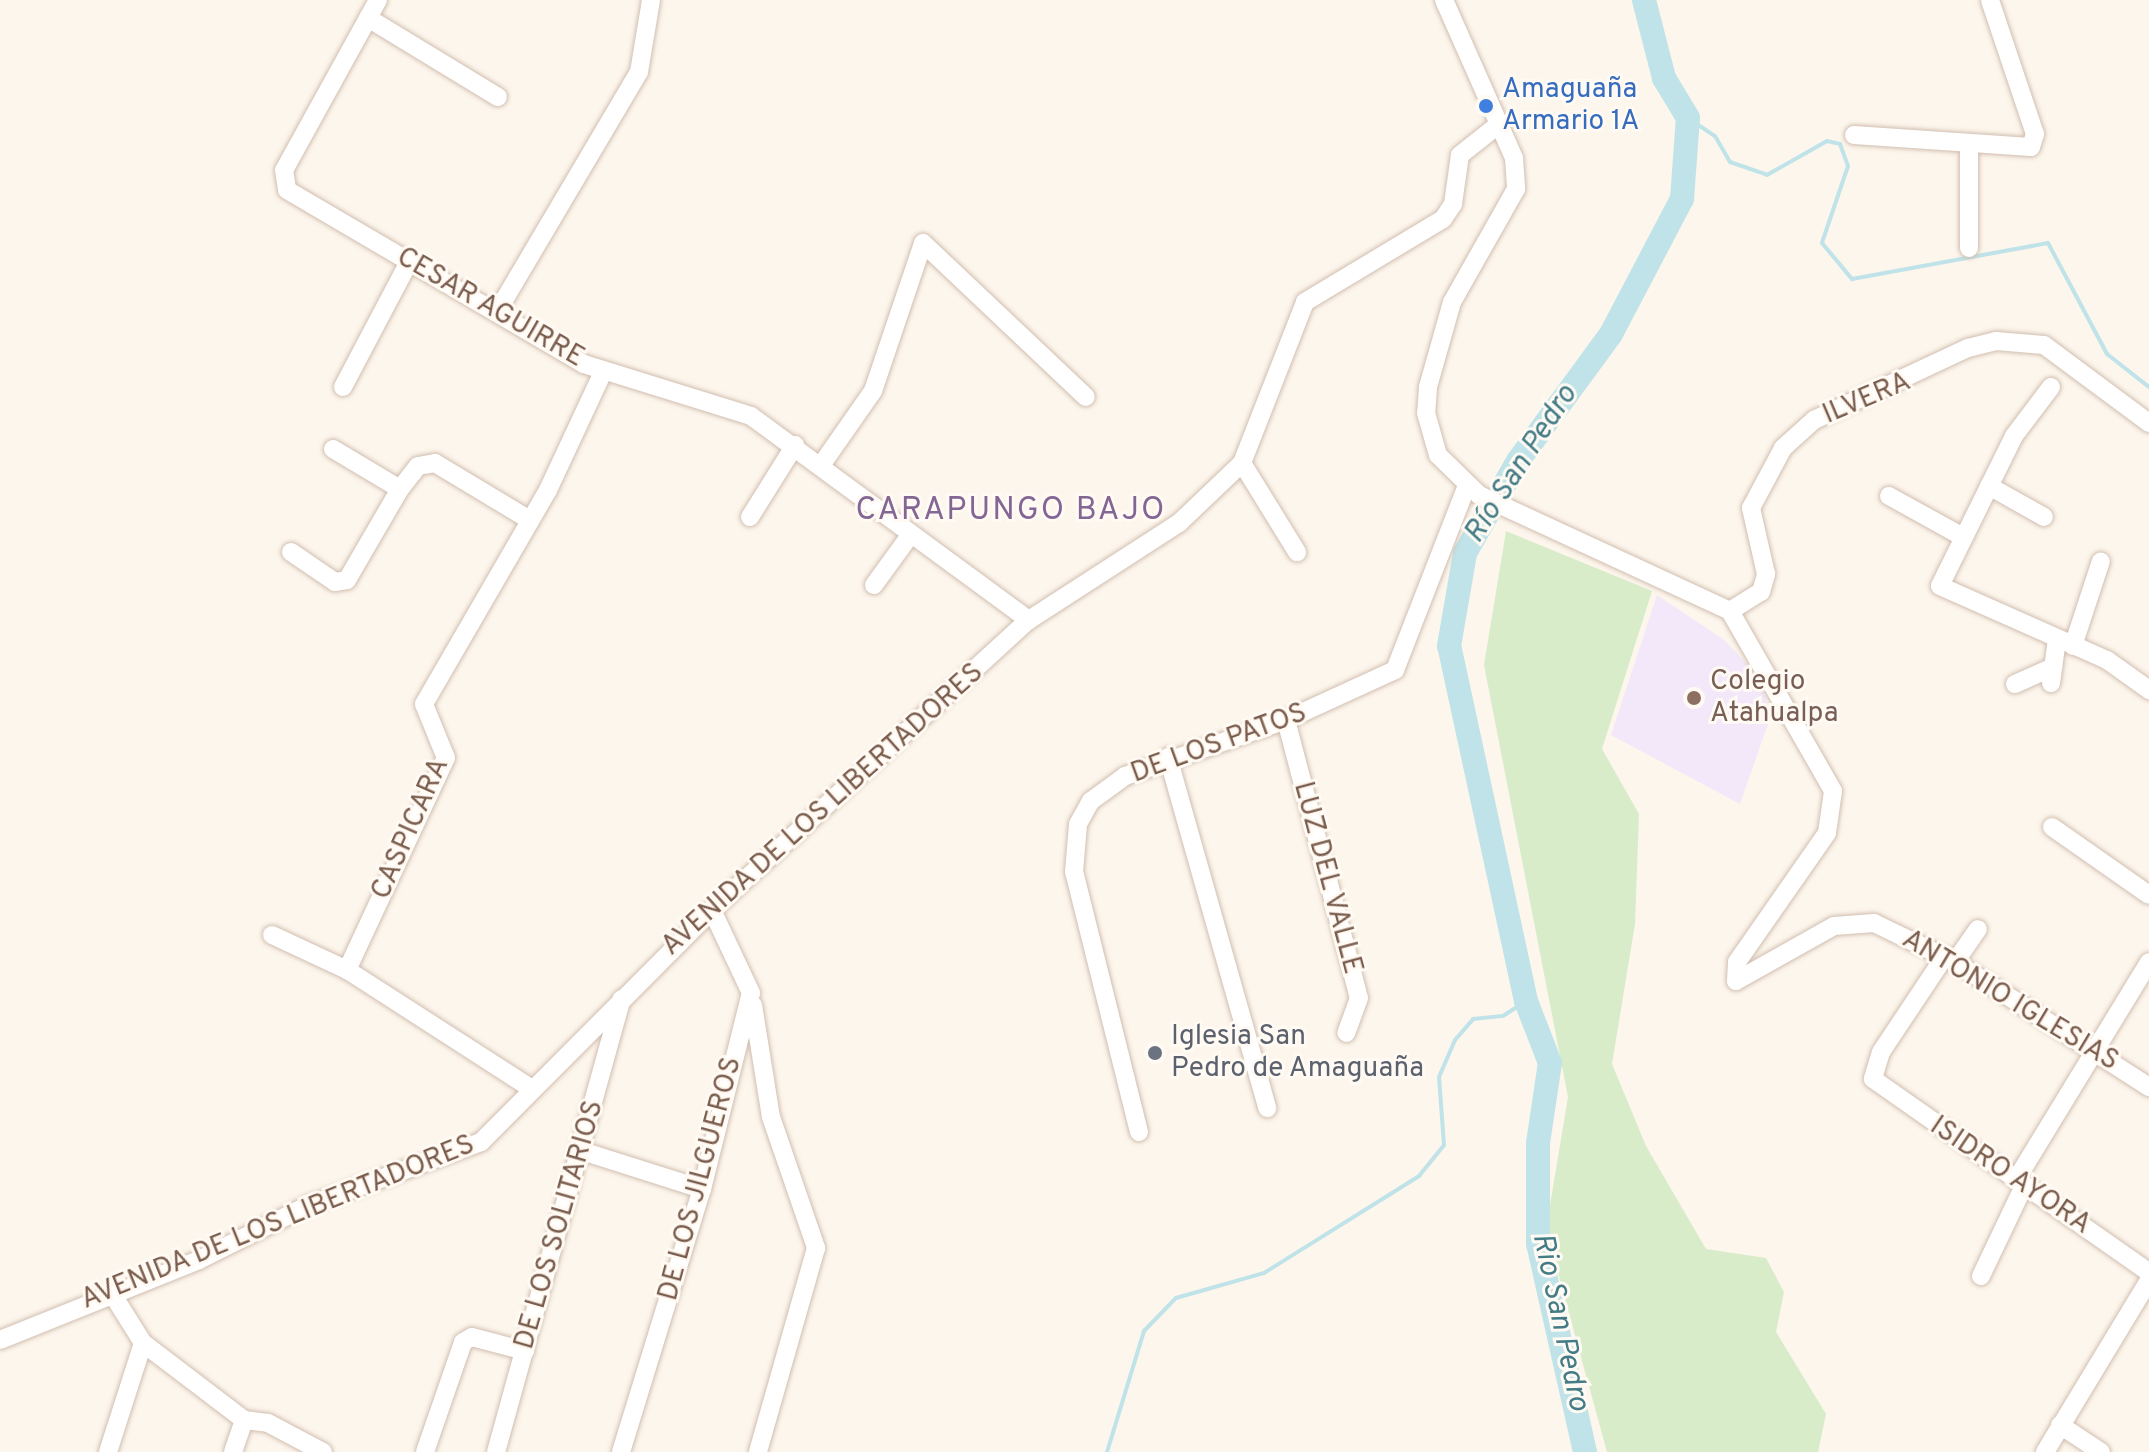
<!DOCTYPE html>
<meta charset="utf-8">
<style>
body{margin:0}
#map{position:relative;width:2149px;height:1452px;overflow:hidden;background:#fdf6ec;font-family:Overpass,sans-serif}
div>[style]{position:absolute}
.education>*{inset:0;background:#f3e8fa}
.green>*{inset:0;background:#d8ecc9}
.stream>*{height:4px;margin:-2px;padding:0 2px;transform-origin:2px;border-radius:2px;background:#bfe3e8}
.river>*{height:24px;margin:-12px;padding:0 12px;transform-origin:12px;border-radius:12px;background:#bfe3e8}
.roads{filter:drop-shadow(0 0 2px #d1beb0) drop-shadow(0 0 2px #d1beb0)}
.minor>*{height:18px;margin:-9px;padding:0 9px;transform-origin:9px;border-radius:9px;background:#fff}
.dots>*{width:22px;height:22px;translate:-50% -50%;box-sizing:border-box;border:4px solid #fffaf3;border-radius:50%}
span{translate:-50% -50%;white-space:nowrap;text-align:center;line-height:1.15;-webkit-text-stroke:6px #fffaf3;paint-order:stroke}
.shop-label{font-size:28px;color:#366cbe}
.left{translate:0 -50%;text-align:left}
.street-label{font-size:28px;color:#7a5c4d}
.education-label{font-size:28px;color:#785e54}
.worship-label{font-size:28px;color:#5b616d}
.water-label{font-size:30px;color:#437c86;font-style:italic}
.quarter-label{font-size:32px;color:#846695;letter-spacing:2px}
</style>
<div id="map">
<div class="education">
<i style="clip-path:polygon(1657px 595px,1723px 639px,1761px 678px,1770px 718px,1740px 804px,1611px 735px)"></i>
</div>
<div class="green">
<i style="clip-path:polygon(1506px 531px,1652px 591px,1602px 749px,1639px 814px,1635px 924px,1612px 1064px,1646px 1146px,1706px 1249px,1766px 1258px,1784px 1292px,1776px 1332px,1826px 1414px,1818px 1452px,1607px 1452px,1546px 1229px,1568px 1097px,1484px 665px)"></i>
</div>
<div class="stream">
<i style="left:1688px;top:118px;width:32px;rotate:34deg"></i>
<i style="left:1715px;top:136px;width:30px;rotate:60deg"></i>
<i style="left:1730px;top:162px;width:39px;rotate:19deg"></i>
<i style="left:1767px;top:175px;width:69px;rotate:-29.5deg"></i>
<i style="left:1827px;top:141px;width:13px;rotate:13deg"></i>
<i style="left:1840px;top:144px;width:23px;rotate:70deg"></i>
<i style="left:1848px;top:166px;width:81px;rotate:108.7deg"></i>
<i style="left:1822px;top:243px;width:47px;rotate:50.2deg"></i>
<i style="left:1852px;top:279px;width:199px;rotate:-10.4deg"></i>
<i style="left:2048px;top:243px;width:126px;rotate:62deg"></i>
<i style="left:2107px;top:354px;width:53px;rotate:38.2deg"></i>
<i style="left:1107px;top:1452px;width:127px;rotate:-73deg"></i>
<i style="left:1144px;top:1331px;width:46px;rotate:-45.9deg"></i>
<i style="left:1176px;top:1298px;width:91px;rotate:-15.9deg"></i>
<i style="left:1264px;top:1273px;width:183px;rotate:-32deg"></i>
<i style="left:1419px;top:1176px;width:40px;rotate:-51deg"></i>
<i style="left:1444px;top:1145px;width:68px;rotate:-94.2deg"></i>
<i style="left:1439px;top:1077px;width:40px;rotate:-66.6deg"></i>
<i style="left:1455px;top:1040px;width:28px;rotate:-49deg"></i>
<i style="left:1473px;top:1019px;width:30px;rotate:-6deg"></i>
<i style="left:1503px;top:1016px;width:27px;rotate:-33deg"></i>
</div>
<div class="river">
<i style="left:1585px;top:1452px;width:213px;rotate:-102.7deg"></i>
<i style="left:1538px;top:1244px;width:101px;rotate:-90deg"></i>
<i style="left:1538px;top:1143px;width:81px;rotate:-81.5deg"></i>
<i style="left:1550px;top:1063px;width:66px;rotate:-111.2deg"></i>
<i style="left:1526px;top:1001px;width:363px;rotate:-102.2deg"></i>
<i style="left:1449px;top:646px;width:94px;rotate:-80.2deg"></i>
<i style="left:1465px;top:553px;width:106px;rotate:-60.1deg"></i>
<i style="left:1518px;top:461px;width:157px;rotate:-53.8deg"></i>
<i style="left:1611px;top:334px;width:153px;rotate:-62.3deg"></i>
<i style="left:1682px;top:199px;width:81px;rotate:-85.8deg"></i>
<i style="left:1688px;top:118px;width:47px;rotate:-121deg"></i>
<i style="left:1664px;top:78px;width:81px;rotate:-104.4deg"></i>
</div>
<div class="roads">
<div class="minor">
<i style="left:378px;top:0;width:194px;rotate:118.9deg"></i>
<i style="left:284px;top:170px;width:20px;rotate:81deg"></i>
<i style="left:287px;top:190px;width:344px;rotate:30.4deg"></i>
<i style="left:584px;top:364px;width:175px;rotate:17.3deg"></i>
<i style="left:751px;top:416px;width:345px;rotate:36.3deg"></i>
<i style="left:1444px;top:0;width:173px;rotate:66.1deg"></i>
<i style="left:1514px;top:158px;width:31px;rotate:86deg"></i>
<i style="left:1516px;top:189px;width:130px;rotate:119.5deg"></i>
<i style="left:1452px;top:302px;width:88px;rotate:105.8deg"></i>
<i style="left:1428px;top:387px;width:26px;rotate:94deg"></i>
<i style="left:1426px;top:413px;width:44px;rotate:74.1deg"></i>
<i style="left:1438px;top:455px;width:57px;rotate:44.3deg"></i>
<i style="left:1479px;top:495px;width:277px;rotate:24.8deg"></i>
<i style="left:1730px;top:611px;width:36px;rotate:-32deg"></i>
<i style="left:1761px;top:592px;width:19px;rotate:-74deg"></i>
<i style="left:1766px;top:574px;width:68px;rotate:-102.8deg"></i>
<i style="left:1751px;top:508px;width:68px;rotate:-61.9deg"></i>
<i style="left:1783px;top:448px;width:42px;rotate:-42.1deg"></i>
<i style="left:1814px;top:420px;width:170px;rotate:-25.1deg"></i>
<i style="left:1968px;top:348px;width:29px;rotate:-14deg"></i>
<i style="left:1996px;top:341px;width:48px;rotate:4.8deg"></i>
<i style="left:2044px;top:345px;width:131px;rotate:36.6deg"></i>
<i style="left:368px;top:18px;width:152px;rotate:31.3deg"></i>
<i style="left:1854px;top:135px;width:177px;rotate:3.9deg"></i>
<i style="left:2031px;top:147px;width:14px;rotate:-73deg"></i>
<i style="left:2035px;top:134px;width:141px;rotate:-108.6deg"></i>
<i style="left:1969px;top:147px;width:101px;rotate:90deg"></i>
<i style="left:497px;top:312px;width:279px;rotate:-59.4deg"></i>
<i style="left:639px;top:72px;width:73px;rotate:-80.5deg"></i>
<i style="left:343px;top:387px;width:141px;rotate:-62.2deg"></i>
<i style="left:2051px;top:387px;width:61px;rotate:127.1deg"></i>
<i style="left:2014px;top:436px;width:167px;rotate:116.3deg"></i>
<i style="left:1940px;top:586px;width:183px;rotate:23.9deg"></i>
<i style="left:2107px;top:660px;width:52px;rotate:35.5deg"></i>
<i style="left:333px;top:449px;width:78px;rotate:30.8deg"></i>
<i style="left:400px;top:489px;width:29px;rotate:-52deg"></i>
<i style="left:418px;top:466px;width:17px;rotate:-10deg"></i>
<i style="left:435px;top:463px;width:111px;rotate:31deg"></i>
<i style="left:1242px;top:463px;width:105px;rotate:58.3deg"></i>
<i style="left:822px;top:464px;width:89px;rotate:-55.1deg"></i>
<i style="left:873px;top:391px;width:156px;rotate:-71.3deg"></i>
<i style="left:923px;top:243px;width:224px;rotate:43.4deg"></i>
<i style="left:1989px;top:486px;width:63px;rotate:29.4deg"></i>
<i style="left:1889px;top:496px;width:85px;rotate:29deg"></i>
<i style="left:750px;top:517px;width:85px;rotate:-58deg"></i>
<i style="left:291px;top:552px;width:53px;rotate:34.3deg"></i>
<i style="left:335px;top:582px;width:12px;rotate:-9deg"></i>
<i style="left:347px;top:580px;width:105px;rotate:-59.8deg"></i>
<i style="left:874px;top:585px;width:63px;rotate:-54deg"></i>
<i style="left:1730px;top:611px;width:207px;rotate:60.2deg"></i>
<i style="left:1833px;top:791px;width:42px;rotate:98.1deg"></i>
<i style="left:1827px;top:833px;width:157px;rotate:124.9deg"></i>
<i style="left:1737px;top:962px;width:19px;rotate:93deg"></i>
<i style="left:1736px;top:981px;width:112px;rotate:-29.3deg"></i>
<i style="left:1834px;top:926px;width:40px;rotate:-4.3deg"></i>
<i style="left:1874px;top:923px;width:90px;rotate:25.7deg"></i>
<i style="left:1955px;top:962px;width:231px;rotate:32.8deg"></i>
<i style="left:2073px;top:646px;width:89px;rotate:-71.8deg"></i>
<i style="left:2051px;top:683px;width:44px;rotate:-82.2deg"></i>
<i style="left:2015px;top:684px;width:42px;rotate:-24.1deg"></i>
<i style="left:1286px;top:720px;width:287px;rotate:75.3deg"></i>
<i style="left:1359px;top:998px;width:37px;rotate:110deg"></i>
<i style="left:1168px;top:757px;width:365px;rotate:74.2deg"></i>
<i style="left:2052px;top:827px;width:118px;rotate:35deg"></i>
<i style="left:272px;top:935px;width:83px;rotate:25deg"></i>
<i style="left:1945px;top:956px;width:115px;rotate:123.7deg"></i>
<i style="left:1881px;top:1052px;width:28px;rotate:107deg"></i>
<i style="left:1873px;top:1079px;width:337px;rotate:35deg"></i>
<i style="left:1955px;top:962px;width:40px;rotate:-55.1deg"></i>
<i style="left:753px;top:1005px;width:113px;rotate:80.9deg"></i>
<i style="left:771px;top:1117px;width:139px;rotate:71deg"></i>
<i style="left:816px;top:1248px;width:212px;rotate:105.9deg"></i>
<i style="left:532px;top:1089px;width:220px;rotate:-147.2deg"></i>
<i style="left:347px;top:970px;width:234px;rotate:-65deg"></i>
<i style="left:446px;top:758px;width:58px;rotate:-112.2deg"></i>
<i style="left:424px;top:704px;width:247px;rotate:-59.9deg"></i>
<i style="left:548px;top:490px;width:132px;rotate:-65deg"></i>
<i style="left:1139px;top:1132px;width:268px;rotate:-104deg"></i>
<i style="left:1074px;top:872px;width:48px;rotate:-85.2deg"></i>
<i style="left:1078px;top:824px;width:26px;rotate:-61deg"></i>
<i style="left:1091px;top:801px;width:42px;rotate:-36.3deg"></i>
<i style="left:1125px;top:776px;width:170px;rotate:-19.2deg"></i>
<i style="left:1286px;top:720px;width:120px;rotate:-24.6deg"></i>
<i style="left:1395px;top:670px;width:199px;rotate:-68.7deg"></i>
<i style="left:582px;top:1151px;width:126px;rotate:17.6deg"></i>
<i style="left:2016px;top:1180px;width:255px;rotate:-58.6deg"></i>
<i style="left:1981px;top:1276px;width:100px;rotate:-64.5deg"></i>
<i style="left:0;top:1340px;width:214px;rotate:-21.9deg"></i>
<i style="left:199px;top:1260px;width:123px;rotate:-26.6deg"></i>
<i style="left:309px;top:1205px;width:183px;rotate:-20.1deg"></i>
<i style="left:481px;top:1142px;width:327px;rotate:-45.1deg"></i>
<i style="left:712px;top:910px;width:430px;rotate:-42.5deg"></i>
<i style="left:1029px;top:620px;width:179px;rotate:-32.9deg"></i>
<i style="left:1179px;top:523px;width:87px;rotate:-43.6deg"></i>
<i style="left:1242px;top:463px;width:173px;rotate:-68.6deg"></i>
<i style="left:1305px;top:302px;width:161px;rotate:-31deg"></i>
<i style="left:1443px;top:219px;width:18px;rotate:-56deg"></i>
<i style="left:1453px;top:204px;width:49px;rotate:-81.9deg"></i>
<i style="left:1460px;top:155px;width:48px;rotate:-38.3deg"></i>
<i style="left:143px;top:1343px;width:127px;rotate:37.3deg"></i>
<i style="left:244px;top:1420px;width:24px;rotate:7deg"></i>
<i style="left:268px;top:1423px;width:62px;rotate:27.8deg"></i>
<i style="left:2060px;top:1425px;width:49px;rotate:33.4deg"></i>
<i style="left:108px;top:1452px;width:114px;rotate:-72.2deg"></i>
<i style="left:143px;top:1343px;width:57px;rotate:-122deg"></i>
<i style="left:233px;top:1452px;width:34px;rotate:-71deg"></i>
<i style="left:425px;top:1452px;width:116px;rotate:-70.9deg"></i>
<i style="left:463px;top:1342px;width:10px;rotate:-29deg"></i>
<i style="left:472px;top:1337px;width:55px;rotate:14.8deg"></i>
<i style="left:496px;top:1452px;width:470px;rotate:-74.5deg"></i>
<i style="left:621px;top:1452px;width:275px;rotate:-72.9deg"></i>
<i style="left:702px;top:1189px;width:202px;rotate:-76deg"></i>
<i style="left:751px;top:993px;width:92px;rotate:-115.2deg"></i>
<i style="left:2045px;top:1452px;width:201px;rotate:-58.8deg"></i>
</div>
</div>
<div class="dots">
<i style="left:1486px;top:106px;background:#3f7fe0"></i>
<i style="left:1694px;top:698px;background:#8d6e63"></i>
<i style="left:1155px;top:1053px;background:#6b7280"></i>
</div>
<div class="shop-label">
<span class="left" style="left:1502px;top:106px">Amaguaña<br>Armario 1A</span>
</div>
<div class="street-label">
<span style="left:490px;top:308px;rotate:30deg">CESAR AGUIRRE</span>
<span style="left:1867px;top:399px;rotate:-23deg">ILVERA</span>
<span style="left:1219px;top:744px;rotate:-20deg">DE LOS PATOS</span>
<span style="left:823px;top:810px;rotate:-42deg">AVENIDA DE LOS LIBERTADORES</span>
<span style="left:411px;top:829px;rotate:-66deg">CASPICARA</span>
<span style="left:1327px;top:878px;rotate:75deg">LUZ DEL VALLE</span>
<span style="left:2010px;top:1001px;rotate:31deg">ANTONIO IGLESIAS</span>
<span style="left:2010px;top:1176px;rotate:34deg">ISIDRO AYORA</span>
<span style="left:701px;top:1179px;rotate:-75deg">DE LOS JILGUEROS</span>
<span style="left:278px;top:1223px;rotate:-22deg">AVENIDA DE LOS LIBERTADORES</span>
<span style="left:560px;top:1225px;rotate:-74deg">DE LOS SOLITARIOS</span>
</div>
<div class="education-label">
<span class="left" style="left:1710px;top:698px">Colegio<br>Atahualpa</span>
</div>
<div class="worship-label">
<span class="left" style="left:1171px;top:1053px">Iglesia San<br>Pedro de Amaguaña</span>
</div>
<div class="water-label">
<span style="left:1522px;top:465px;rotate:-57deg">Río San Pedro</span>
<span style="left:1559px;top:1322px;rotate:78deg">Rio San Pedro</span>
</div>
<div class="quarter-label">
<span style="left:1011px;top:511px">CARAPUNGO BAJO</span>
</div>
</div>
